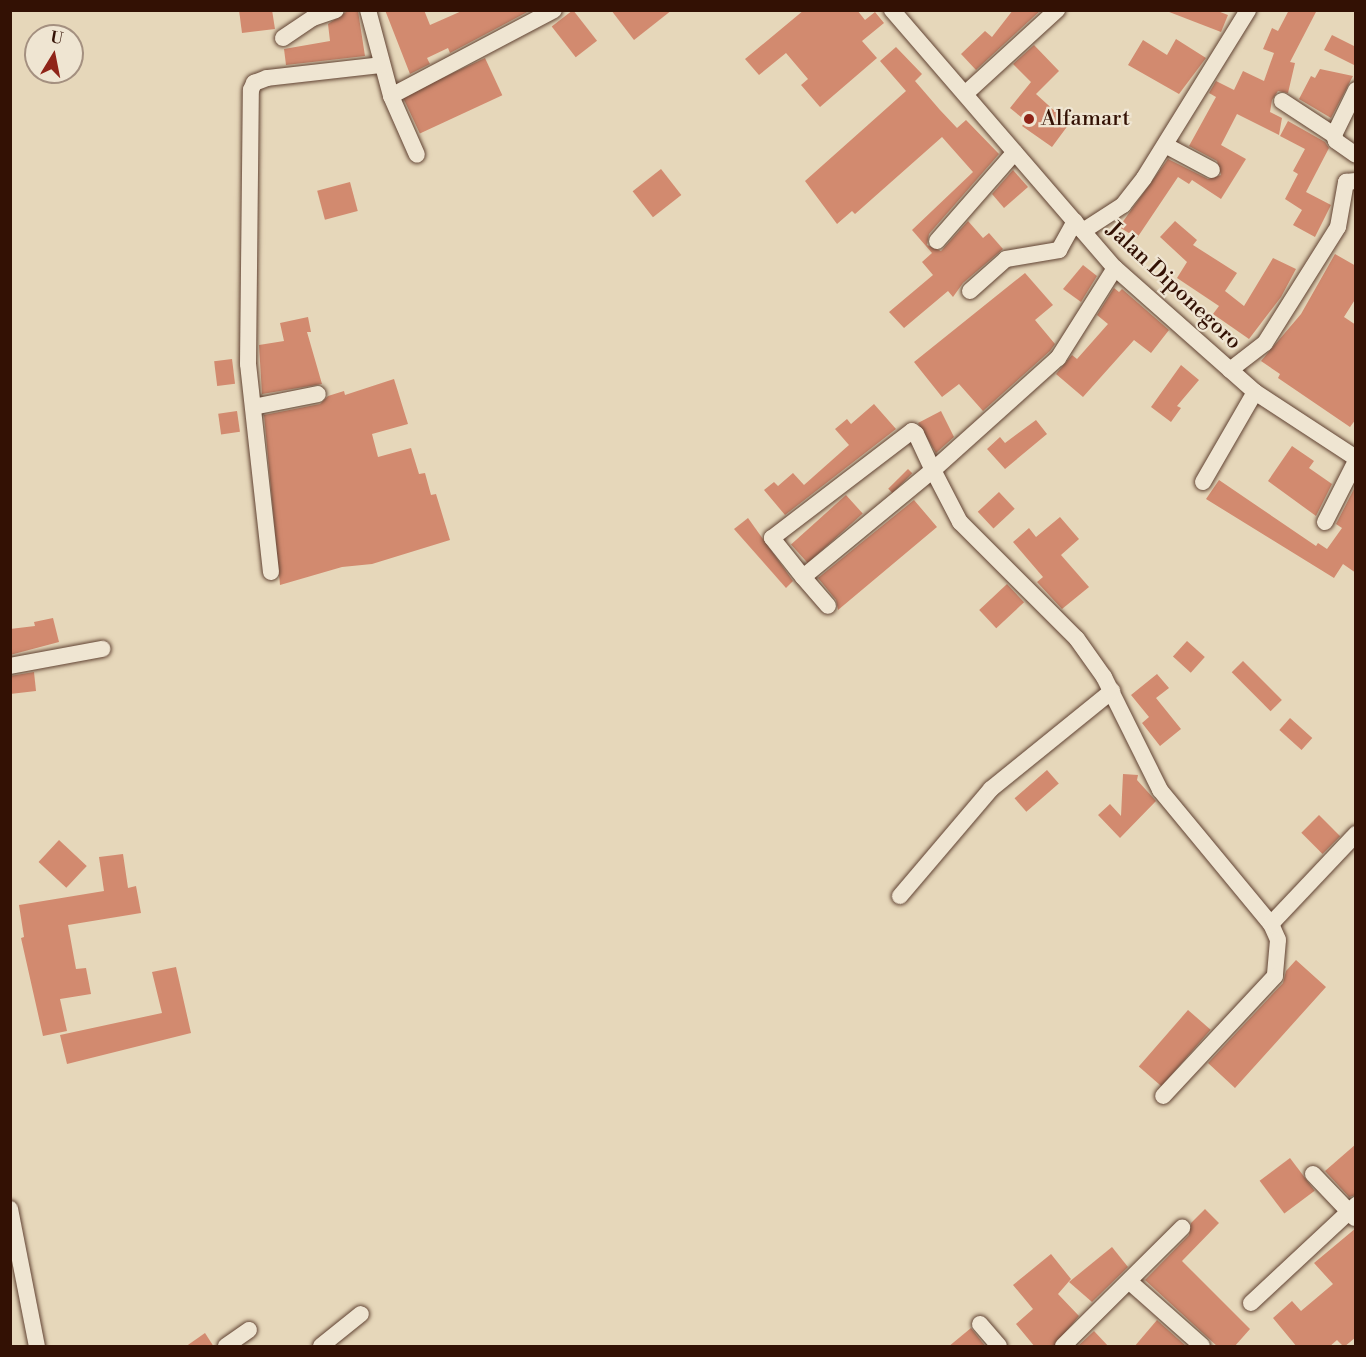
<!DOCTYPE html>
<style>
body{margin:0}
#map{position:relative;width:1366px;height:1357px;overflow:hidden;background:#e6d7ba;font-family:"Libre Bodoni",serif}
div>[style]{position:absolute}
.building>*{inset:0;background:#d28a6f;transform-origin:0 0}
.roads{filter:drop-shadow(0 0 2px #604232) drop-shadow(0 0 2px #604232)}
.minor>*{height:16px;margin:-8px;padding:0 8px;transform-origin:8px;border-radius:8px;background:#efe5d2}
.dots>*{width:16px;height:16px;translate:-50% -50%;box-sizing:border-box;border:3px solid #efe5d2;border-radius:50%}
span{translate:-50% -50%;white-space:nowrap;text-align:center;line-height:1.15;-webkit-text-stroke:4.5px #efe5d2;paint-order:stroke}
.poi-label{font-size:22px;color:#331104}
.left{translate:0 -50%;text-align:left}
.street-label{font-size:22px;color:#331104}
.frame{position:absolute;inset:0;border:12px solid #331104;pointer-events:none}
.north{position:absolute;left:24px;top:24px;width:60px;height:60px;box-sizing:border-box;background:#efe5d2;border:2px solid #a49080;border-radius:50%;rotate:10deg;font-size:16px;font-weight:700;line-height:24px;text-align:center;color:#331104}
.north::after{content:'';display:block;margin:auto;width:21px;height:27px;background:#8f2418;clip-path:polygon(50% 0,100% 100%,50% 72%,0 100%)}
</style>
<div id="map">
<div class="building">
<i style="clip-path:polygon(239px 10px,272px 10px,275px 29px,242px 33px)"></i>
<i style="clip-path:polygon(385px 10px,424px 10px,430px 25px,464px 10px,531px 10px,450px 53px,448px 48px,427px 58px,430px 64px,410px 74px)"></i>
<i style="left:573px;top:10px;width:39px;height:27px;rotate:52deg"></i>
<i style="clip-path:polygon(611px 10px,672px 10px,634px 40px)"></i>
<i style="clip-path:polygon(804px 10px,857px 10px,865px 20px,875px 12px,884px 23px,862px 41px,877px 58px,820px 107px,801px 85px,808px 79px,786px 53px,759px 75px,745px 59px)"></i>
<i style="clip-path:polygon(1013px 10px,1041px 10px,976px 70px,961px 54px,985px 31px,992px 37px)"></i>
<i style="clip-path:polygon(1164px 10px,1215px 10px,1228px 15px,1221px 32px)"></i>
<i style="clip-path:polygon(1289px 10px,1317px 10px,1290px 62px,1295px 63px,1288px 93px,1278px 91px,1272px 100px,1270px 112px,1282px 118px,1279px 135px,1237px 114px,1221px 145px,1246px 159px,1221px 199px,1192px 180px,1189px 184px,1178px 177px,1137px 238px,1119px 227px,1168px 159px,1208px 179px,1221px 175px,1217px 161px,1189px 146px,1216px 97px,1209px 93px,1216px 81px,1234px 90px,1243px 71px,1264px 81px,1274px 53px,1263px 49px,1272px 28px,1278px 31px)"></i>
<i style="clip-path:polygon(358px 11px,365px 56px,286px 65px,284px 49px,330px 41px,328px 24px,346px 12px)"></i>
<i style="clip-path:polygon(1332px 35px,1356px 47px,1356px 66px,1324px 50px)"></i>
<i style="clip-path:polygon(1176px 39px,1206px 58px,1179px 94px,1128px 65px,1143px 40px,1167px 55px)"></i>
<i style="clip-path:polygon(1034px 45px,1059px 71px,1036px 94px,1069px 124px,1052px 147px,1022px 126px,1026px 121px,1010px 108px,1031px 82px,1013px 64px)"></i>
<i style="clip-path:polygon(896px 47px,922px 74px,915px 81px,940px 110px,957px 128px,966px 120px,999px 154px,929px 234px,927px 245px,941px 251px,968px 221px,983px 238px,989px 233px,1003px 249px,963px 283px,953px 297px,948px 291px,904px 328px,889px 312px,933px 275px,922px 262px,932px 253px,912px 230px,973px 172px,942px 137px,855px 214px,852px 211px,837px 224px,805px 181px,906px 91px,880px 61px)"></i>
<i style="left:485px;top:58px;width:41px;height:91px;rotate:65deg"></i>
<i style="clip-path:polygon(1320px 69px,1353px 76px,1331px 118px,1299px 99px,1311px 76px,1315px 78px)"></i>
<i style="clip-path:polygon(1288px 121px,1325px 142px,1329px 148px,1306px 192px,1331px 205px,1315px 237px,1293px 225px,1302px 210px,1285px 199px,1298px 174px,1293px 171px,1305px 149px,1280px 136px)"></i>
<i style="left:661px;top:169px;width:33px;height:36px;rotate:52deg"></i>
<i style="clip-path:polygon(1013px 170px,1028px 187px,1004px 208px,992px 194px)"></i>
<i style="left:350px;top:182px;width:30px;height:34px;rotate:75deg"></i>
<i style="clip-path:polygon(1175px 221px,1197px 240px,1193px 245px,1237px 273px,1225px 291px,1244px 306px,1273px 258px,1296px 269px,1281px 297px,1249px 339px,1213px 314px,1219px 306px,1177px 278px,1187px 262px,1160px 237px)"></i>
<i style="clip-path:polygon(1335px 254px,1356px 266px,1356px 298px,1344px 317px,1356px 325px,1356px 419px,1350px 427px,1278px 378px,1280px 374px,1261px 361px,1301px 314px)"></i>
<i style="clip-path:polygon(1083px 265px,1097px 276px,1081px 302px,1063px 289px)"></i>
<i style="clip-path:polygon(1025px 273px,1053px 305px,1035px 320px,1055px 344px,1050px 351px,983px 411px,959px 384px,942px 397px,914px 362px)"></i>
<i style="clip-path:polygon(1114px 288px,1119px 292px,1122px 289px,1169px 330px,1151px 353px,1134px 340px,1083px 397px,1056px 374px,1072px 355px,1077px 359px,1108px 324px,1097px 315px)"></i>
<i style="clip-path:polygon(308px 317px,311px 332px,307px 332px,322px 384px,262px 394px,259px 345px,284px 341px,280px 323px)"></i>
<i style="left:232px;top:359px;width:25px;height:18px;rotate:83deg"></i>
<i style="clip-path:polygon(1181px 365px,1199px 380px,1177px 406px,1181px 408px,1171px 422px,1151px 407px)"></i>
<i style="clip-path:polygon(394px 379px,408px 424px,372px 434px,378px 457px,411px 448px,419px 474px,425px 473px,431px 495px,436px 494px,450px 540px,372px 564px,342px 567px,280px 585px,264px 415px,320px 404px,328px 396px,344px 391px,345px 395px)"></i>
<i style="clip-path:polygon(874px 404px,896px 429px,785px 515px,764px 490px,774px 482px,778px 486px,793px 473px,804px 485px,849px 445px,835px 429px,847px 419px,851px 424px)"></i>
<i style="left:237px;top:411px;width:21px;height:19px;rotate:82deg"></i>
<i style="clip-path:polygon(941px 411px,954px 437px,936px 453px,918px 423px)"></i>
<i style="clip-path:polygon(1036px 420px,1047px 434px,1005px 469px,987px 449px,1000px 437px,1005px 443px)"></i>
<i style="clip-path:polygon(1292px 446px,1314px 461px,1309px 468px,1332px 484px,1316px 516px,1268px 481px)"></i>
<i style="left:908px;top:469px;width:6px;height:28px;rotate:45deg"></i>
<i style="clip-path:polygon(1219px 480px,1316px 546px,1318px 543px,1327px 549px,1342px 528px,1336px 524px,1356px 485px,1356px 573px,1343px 564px,1334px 578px,1206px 499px)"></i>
<i style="left:999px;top:492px;width:23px;height:29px;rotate:47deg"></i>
<i style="left:846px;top:495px;width:25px;height:74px;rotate:48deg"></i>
<i style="clip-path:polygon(914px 500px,937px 527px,838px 610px,836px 600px,818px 578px)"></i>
<i style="clip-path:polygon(1060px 517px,1079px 539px,1061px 555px,1089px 587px,1062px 609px,1037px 582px,1043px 577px,1013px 542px,1029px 528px,1036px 537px)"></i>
<i style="clip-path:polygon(748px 518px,793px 581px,786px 588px,734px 529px)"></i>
<i style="left:1007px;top:584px;width:25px;height:38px;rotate:47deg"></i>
<i style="clip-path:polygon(53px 618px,59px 642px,10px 655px,10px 629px,35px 626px,34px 622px)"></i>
<i style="left:1187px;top:641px;width:24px;height:21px;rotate:42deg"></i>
<i style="left:1243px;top:661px;width:55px;height:16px;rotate:45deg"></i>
<i style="clip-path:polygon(34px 672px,36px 691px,10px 694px,10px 676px)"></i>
<i style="clip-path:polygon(1157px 674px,1169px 688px,1156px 698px,1181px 729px,1160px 746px,1142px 723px,1149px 717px,1131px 695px)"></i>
<i style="left:1290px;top:718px;width:30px;height:16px;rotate:42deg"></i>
<i style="left:1047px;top:770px;width:18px;height:43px;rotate:49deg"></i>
<i style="clip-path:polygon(1123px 774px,1138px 775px,1137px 780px,1156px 801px,1120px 838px,1098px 815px,1110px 804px,1121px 816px)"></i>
<i style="left:1319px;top:815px;width:30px;height:25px;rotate:45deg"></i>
<i style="left:59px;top:840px;width:38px;height:30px;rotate:43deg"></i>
<i style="clip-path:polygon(123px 854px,128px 888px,136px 886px,141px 913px,68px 925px,76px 969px,86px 968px,91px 994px,60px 999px,67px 1031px,43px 1036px,21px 938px,24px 937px,19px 905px,104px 891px,99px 857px)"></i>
<i style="clip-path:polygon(1296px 960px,1326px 987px,1235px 1088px,1208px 1063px,1283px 983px,1286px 971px)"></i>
<i style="clip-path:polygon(176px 967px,191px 1033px,67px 1064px,60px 1035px,162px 1013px,152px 972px)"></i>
<i style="left:1188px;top:1010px;width:30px;height:75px;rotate:41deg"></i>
<i style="clip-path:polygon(1356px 1144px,1356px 1195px,1349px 1197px,1325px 1171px)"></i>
<i style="left:1290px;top:1158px;width:41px;height:38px;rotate:53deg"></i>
<i style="clip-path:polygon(1205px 1209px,1219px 1223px,1182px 1261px,1250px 1329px,1234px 1347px,1218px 1347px,1145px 1280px,1189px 1235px,1191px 1223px)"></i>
<i style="clip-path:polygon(1356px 1228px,1356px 1337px,1344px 1347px,1337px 1340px,1329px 1347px,1297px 1347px,1273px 1318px,1292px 1301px,1301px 1311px,1333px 1284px,1314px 1263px)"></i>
<i style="clip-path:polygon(1112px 1247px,1128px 1267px,1092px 1302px,1069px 1282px)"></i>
<i style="clip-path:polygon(1051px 1254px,1071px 1279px,1058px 1294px,1079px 1316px,1053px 1347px,1035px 1347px,1016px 1324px,1033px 1309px,1013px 1285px)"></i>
<i style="clip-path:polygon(1157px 1320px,1186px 1346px,1185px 1347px,1134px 1347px)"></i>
<i style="clip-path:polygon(971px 1328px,986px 1347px,948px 1347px)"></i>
<i style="clip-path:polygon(1094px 1331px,1109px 1347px,1077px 1347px)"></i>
<i style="clip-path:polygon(205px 1333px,214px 1347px,185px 1347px)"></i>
</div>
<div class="roads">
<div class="minor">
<i style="left:368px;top:10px;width:89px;rotate:75deg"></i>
<i style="left:391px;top:96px;width:64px;rotate:66.2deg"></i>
<i style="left:892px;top:10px;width:341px;rotate:49.2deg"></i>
<i style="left:1115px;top:268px;width:187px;rotate:41.5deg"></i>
<i style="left:1255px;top:392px;width:121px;rotate:33.2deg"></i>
<i style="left:283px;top:38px;width:36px;rotate:-34deg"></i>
<i style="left:313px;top:18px;width:24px;rotate:-19deg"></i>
<i style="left:1356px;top:90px;width:50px;rotate:116.1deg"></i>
<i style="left:1334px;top:135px;width:6px;rotate:72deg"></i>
<i style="left:1336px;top:141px;width:24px;rotate:35deg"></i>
<i style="left:965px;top:94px;width:125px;rotate:-42.4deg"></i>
<i style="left:391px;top:96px;width:184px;rotate:-27.8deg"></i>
<i style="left:1282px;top:101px;width:62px;rotate:33.2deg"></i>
<i style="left:1165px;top:145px;width:53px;rotate:28deg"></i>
<i style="left:1083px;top:231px;width:48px;rotate:-33deg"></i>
<i style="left:1123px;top:205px;width:34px;rotate:-52deg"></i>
<i style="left:1144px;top:178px;width:198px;rotate:-58.2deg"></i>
<i style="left:937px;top:241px;width:118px;rotate:-48.8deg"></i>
<i style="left:1115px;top:268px;width:107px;rotate:122.3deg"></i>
<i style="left:1058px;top:358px;width:168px;rotate:138.1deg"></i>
<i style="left:933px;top:470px;width:168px;rotate:140.5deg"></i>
<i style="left:803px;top:577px;width:50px;rotate:-128.5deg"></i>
<i style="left:772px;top:538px;width:176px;rotate:-37.4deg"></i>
<i style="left:912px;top:431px;width:5px;rotate:37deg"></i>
<i style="left:916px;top:434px;width:40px;rotate:65deg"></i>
<i style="left:933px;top:470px;width:59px;rotate:62.6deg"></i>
<i style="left:960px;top:522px;width:165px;rotate:45deg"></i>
<i style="left:1077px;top:639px;width:47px;rotate:54.6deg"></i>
<i style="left:1104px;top:677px;width:126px;rotate:63.6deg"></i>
<i style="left:1160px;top:790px;width:174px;rotate:50.4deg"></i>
<i style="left:1271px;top:924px;width:17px;rotate:66deg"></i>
<i style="left:1278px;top:940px;width:36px;rotate:95deg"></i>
<i style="left:1275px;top:976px;width:164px;rotate:133deg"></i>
<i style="left:970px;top:291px;width:48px;rotate:-41.6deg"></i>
<i style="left:1006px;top:259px;width:54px;rotate:-9.6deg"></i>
<i style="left:1059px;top:250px;width:33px;rotate:-61deg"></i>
<i style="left:1230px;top:370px;width:44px;rotate:-37.6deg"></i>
<i style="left:1265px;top:343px;width:137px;rotate:-57.8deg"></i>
<i style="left:1338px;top:227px;width:46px;rotate:-79.9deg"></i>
<i style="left:1346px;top:182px;width:10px;rotate:-6deg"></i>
<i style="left:253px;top:407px;width:66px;rotate:-11.3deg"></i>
<i style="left:1203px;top:482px;width:104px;rotate:-60deg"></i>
<i style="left:1325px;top:522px;width:68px;rotate:-63.1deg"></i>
<i style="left:271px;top:572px;width:209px;rotate:-96.3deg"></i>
<i style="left:248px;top:364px;width:274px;rotate:-89.4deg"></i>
<i style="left:251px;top:90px;width:8px;rotate:-67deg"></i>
<i style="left:254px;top:83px;width:14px;rotate:-21deg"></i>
<i style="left:267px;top:78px;width:115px;rotate:-6.5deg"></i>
<i style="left:803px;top:577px;width:38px;rotate:49deg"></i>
<i style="left:10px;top:666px;width:94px;rotate:-10.5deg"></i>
<i style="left:900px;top:896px;width:140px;rotate:-49.6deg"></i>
<i style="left:991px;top:789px;width:156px;rotate:-39deg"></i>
<i style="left:1271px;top:924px;width:124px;rotate:-46.6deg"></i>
<i style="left:1313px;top:1174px;width:61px;rotate:46.3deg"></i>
<i style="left:10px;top:1209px;width:140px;rotate:78.9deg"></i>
<i style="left:1130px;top:1282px;width:96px;rotate:41.6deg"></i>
<i style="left:1251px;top:1303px;width:144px;rotate:-43deg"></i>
<i style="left:980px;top:1324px;width:29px;rotate:49deg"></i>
<i style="left:226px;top:1346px;width:28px;rotate:-35deg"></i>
<i style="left:321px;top:1346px;width:51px;rotate:-38.7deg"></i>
<i style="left:1063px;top:1346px;width:168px;rotate:-44.8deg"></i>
</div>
</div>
<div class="dots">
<i style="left:1029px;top:119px;background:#8f2418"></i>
</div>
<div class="poi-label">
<span class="left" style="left:1041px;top:119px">Alfamart</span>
</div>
<div class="street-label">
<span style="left:1174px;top:286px;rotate:43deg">Jalan Diponegoro</span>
</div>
<div class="frame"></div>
<div class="north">U</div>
</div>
